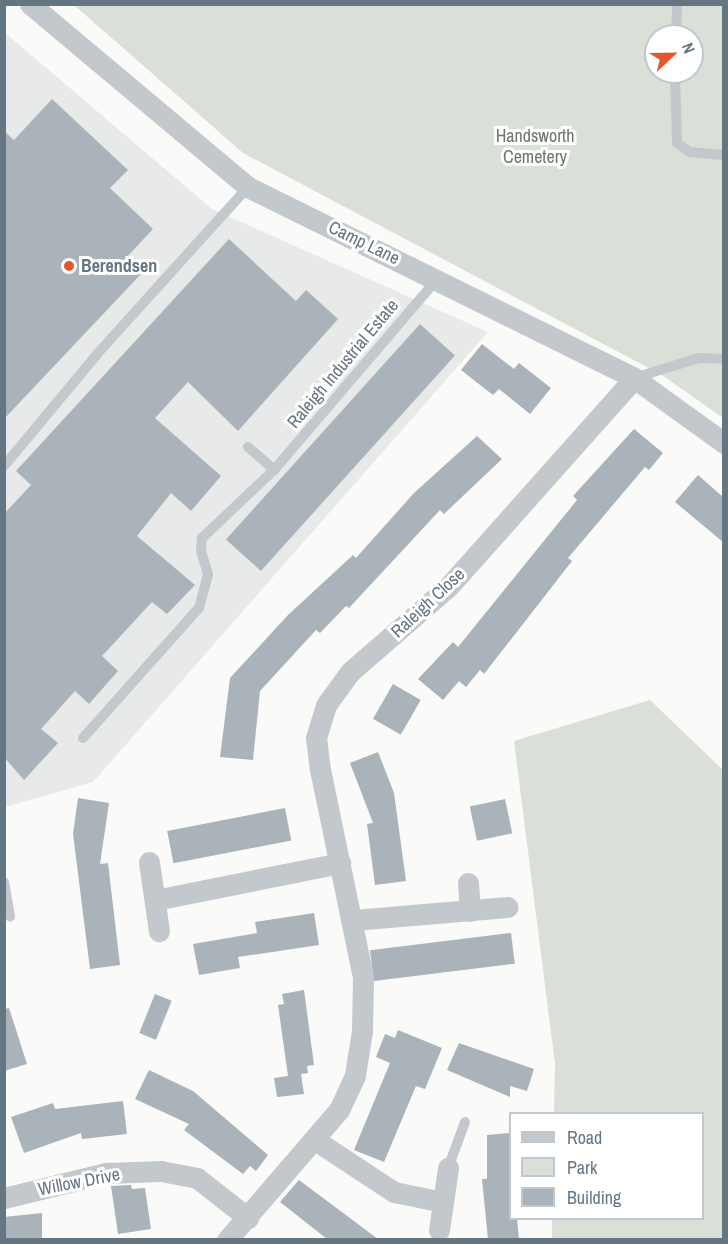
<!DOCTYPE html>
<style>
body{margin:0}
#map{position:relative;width:728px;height:1244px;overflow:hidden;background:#fafaf8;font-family:"Archivo Narrow",sans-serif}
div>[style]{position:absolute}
.built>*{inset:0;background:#e8e9e9}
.green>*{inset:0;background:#dadfd7}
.building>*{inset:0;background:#aab3b9;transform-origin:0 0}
.lane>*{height:10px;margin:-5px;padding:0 5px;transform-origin:5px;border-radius:5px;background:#c3c8cc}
.street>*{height:21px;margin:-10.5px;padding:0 10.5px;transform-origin:10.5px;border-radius:10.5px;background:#c3c8cc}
.dots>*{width:16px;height:16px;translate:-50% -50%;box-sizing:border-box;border:3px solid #fff;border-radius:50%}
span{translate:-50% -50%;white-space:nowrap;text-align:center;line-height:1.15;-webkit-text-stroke:6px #fff;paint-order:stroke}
.park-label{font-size:18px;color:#687a64}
.street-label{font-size:18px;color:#657683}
.poi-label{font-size:18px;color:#657683;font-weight:700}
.left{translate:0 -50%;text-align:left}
.frame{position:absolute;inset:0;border:6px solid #657683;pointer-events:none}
.legend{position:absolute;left:509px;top:1112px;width:195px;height:108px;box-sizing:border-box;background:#fff;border:2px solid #c1c8cd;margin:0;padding:8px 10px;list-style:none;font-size:18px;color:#657683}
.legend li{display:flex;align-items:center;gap:12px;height:30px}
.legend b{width:30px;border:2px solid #c1c8cd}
.north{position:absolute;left:644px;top:24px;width:60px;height:60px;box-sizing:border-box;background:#fff;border:2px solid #c1c8cd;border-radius:50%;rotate:68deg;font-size:16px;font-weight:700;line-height:24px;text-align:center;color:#657683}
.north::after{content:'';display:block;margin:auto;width:21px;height:27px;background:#e4572e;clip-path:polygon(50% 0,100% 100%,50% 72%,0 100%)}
</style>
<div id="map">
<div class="built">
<i style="clip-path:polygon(4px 32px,212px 209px,488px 332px,93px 782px,5px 807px)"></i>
</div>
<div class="green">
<i style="clip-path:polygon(evenodd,74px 5px,723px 5px,723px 418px,662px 375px,243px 153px,74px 5px,656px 36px,692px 36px,692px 72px,656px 72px,656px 36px)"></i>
<i style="clip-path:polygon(650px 700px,723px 770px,723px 1239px,552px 1239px,552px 1219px,702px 1218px,702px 1114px,554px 1113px,555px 1064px,514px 741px)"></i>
</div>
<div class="building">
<i style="clip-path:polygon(52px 99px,128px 170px,110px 188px,153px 229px,125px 259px,141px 274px,4px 419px,4px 131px,14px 140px)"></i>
<i style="clip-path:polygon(229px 239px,296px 301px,306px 290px,338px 319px,238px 431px,188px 382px,155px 418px,221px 476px,191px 511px,171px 493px,137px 536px,195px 585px,167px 614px,152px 602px,102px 656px,118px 671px,89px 704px,75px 691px,41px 729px,58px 743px,24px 780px,4px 757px,4px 514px,31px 485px,16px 471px)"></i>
<i style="left:420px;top:324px;width:47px;height:290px;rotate:42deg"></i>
<i style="clip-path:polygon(482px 344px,514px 369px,519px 363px,551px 388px,530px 414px,499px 389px,493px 395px,461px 370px)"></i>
<i style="clip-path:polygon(634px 429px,663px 453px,649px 470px,645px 467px,568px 558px,572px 561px,484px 674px,480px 670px,466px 687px,459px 681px,443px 700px,418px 679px,453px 642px,458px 647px,577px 500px,573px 496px)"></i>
<i style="clip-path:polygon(477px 436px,502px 459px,444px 514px,440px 510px,349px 608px,346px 606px,320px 633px,316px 630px,260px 691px,253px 760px,220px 757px,230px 678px,288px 615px,353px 555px,356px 558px,414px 493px)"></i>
<i style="clip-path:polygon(698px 475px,723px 497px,723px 542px,675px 502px)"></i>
<i style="left:393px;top:684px;width:32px;height:40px;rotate:30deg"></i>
<i style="clip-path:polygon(378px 752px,394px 793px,406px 881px,375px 885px,367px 824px,373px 823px,350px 763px)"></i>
<i style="clip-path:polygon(78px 798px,109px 803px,100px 864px,108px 863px,120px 965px,90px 969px,73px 834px)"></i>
<i style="left:505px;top:799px;width:35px;height:36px;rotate:78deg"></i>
<i style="left:285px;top:808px;width:33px;height:120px;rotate:79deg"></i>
<i style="clip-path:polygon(314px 913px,319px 945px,238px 957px,240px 968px,199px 975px,193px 944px,257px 933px,255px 922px)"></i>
<i style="left:511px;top:933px;width:31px;height:142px;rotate:83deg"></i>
<i style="clip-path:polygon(304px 990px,314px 1065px,307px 1066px,308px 1073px,301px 1074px,304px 1094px,277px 1097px,274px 1078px,288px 1076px,278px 1005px,284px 1004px,282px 994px)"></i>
<i style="left:155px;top:994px;width:18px;height:42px;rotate:22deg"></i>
<i style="clip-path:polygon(9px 1008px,27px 1064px,4px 1071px,4px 1009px)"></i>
<i style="clip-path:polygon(398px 1030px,442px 1048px,425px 1089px,416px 1086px,384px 1162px,354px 1150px,390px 1063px,376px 1057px,385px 1034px,395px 1038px)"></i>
<i style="clip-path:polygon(459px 1043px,534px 1069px,527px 1091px,510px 1086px,510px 1097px,447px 1070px)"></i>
<i style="clip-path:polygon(149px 1070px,193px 1091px,268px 1155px,256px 1171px,250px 1166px,243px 1174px,184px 1130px,189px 1124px,135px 1099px)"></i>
<i style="clip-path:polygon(123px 1101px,127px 1134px,82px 1139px,81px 1133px,24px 1153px,11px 1117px,53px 1103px,55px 1109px)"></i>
<i style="clip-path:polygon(510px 1133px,510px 1218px,517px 1218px,519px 1239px,488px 1239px,482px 1179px,487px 1179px,487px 1135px)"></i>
<i style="clip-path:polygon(299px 1180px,378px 1239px,327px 1239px,280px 1202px)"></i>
<i style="clip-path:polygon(131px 1185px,132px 1189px,145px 1188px,151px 1229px,118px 1234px,111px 1186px)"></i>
<i style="clip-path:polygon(42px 1213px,42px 1239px,4px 1239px,4px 1217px)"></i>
</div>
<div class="lane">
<i style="left:676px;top:36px;width:32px;rotate:-88deg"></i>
<i style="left:675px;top:72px;width:71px;rotate:88.4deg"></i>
<i style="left:677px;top:143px;width:16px;rotate:35deg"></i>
<i style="left:690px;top:152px;width:34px;rotate:5deg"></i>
<i style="left:634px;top:378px;width:68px;rotate:-17.1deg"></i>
<i style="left:699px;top:358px;width:25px;rotate:2deg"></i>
<i style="left:248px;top:447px;width:35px;rotate:41deg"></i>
<i style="left:4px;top:466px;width:147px;rotate:-50.2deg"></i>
<i style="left:98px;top:353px;width:224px;rotate:-47.9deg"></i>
<i style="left:83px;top:738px;width:174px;rotate:-48.3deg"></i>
<i style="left:199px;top:608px;width:35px;rotate:-75deg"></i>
<i style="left:208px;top:574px;width:24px;rotate:-107deg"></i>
<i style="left:201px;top:551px;width:13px;rotate:-86deg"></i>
<i style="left:202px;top:538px;width:99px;rotate:-43.4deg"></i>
<i style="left:274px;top:470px;width:251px;rotate:-49.5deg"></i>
<i style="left:4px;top:882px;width:35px;rotate:80deg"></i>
<i style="left:448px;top:1168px;width:49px;rotate:-69.7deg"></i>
</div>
<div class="street">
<i style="left:30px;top:4px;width:285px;rotate:40deg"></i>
<i style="left:248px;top:187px;width:431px;rotate:26.3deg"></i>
<i style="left:634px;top:378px;width:111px;rotate:35.8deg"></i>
<i style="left:149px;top:862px;width:70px;rotate:81.8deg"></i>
<i style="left:468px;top:883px;width:28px;rotate:86deg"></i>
<i style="left:155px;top:900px;width:189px;rotate:-11.3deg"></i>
<i style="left:353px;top:920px;width:155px;rotate:-4.8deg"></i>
<i style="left:315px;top:1140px;width:95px;rotate:33.4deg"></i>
<i style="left:394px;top:1192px;width:50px;rotate:11.5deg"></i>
<i style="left:4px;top:1198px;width:105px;rotate:-13.8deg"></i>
<i style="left:106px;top:1173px;width:55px;rotate:-2.1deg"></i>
<i style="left:161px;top:1171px;width:37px;rotate:11deg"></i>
<i style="left:197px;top:1178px;width:65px;rotate:38.1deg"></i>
<i style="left:439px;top:1230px;width:63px;rotate:-81.7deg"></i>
<i style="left:227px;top:1240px;width:172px;rotate:-49.3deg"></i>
<i style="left:339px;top:1110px;width:38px;rotate:-65deg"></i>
<i style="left:355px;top:1075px;width:45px;rotate:-81deg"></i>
<i style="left:362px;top:1031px;width:54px;rotate:-88.9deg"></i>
<i style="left:363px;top:977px;width:211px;rotate:-101.7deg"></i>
<i style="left:320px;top:770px;width:32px;rotate:-97deg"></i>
<i style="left:316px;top:738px;width:34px;rotate:-73deg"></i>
<i style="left:326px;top:705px;width:41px;rotate:-54deg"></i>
<i style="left:350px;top:672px;width:131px;rotate:-41deg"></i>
<i style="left:449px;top:586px;width:278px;rotate:-48.3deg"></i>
</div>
<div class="dots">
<i style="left:69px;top:266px;background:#e4572e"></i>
</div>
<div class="park-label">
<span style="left:535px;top:147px">Handsworth<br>Cemetery</span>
</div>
<div class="street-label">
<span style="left:364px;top:243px;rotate:26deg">Camp Lane</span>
<span style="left:343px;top:364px;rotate:-50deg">Raleigh Industrial Estate</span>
<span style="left:428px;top:603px;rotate:-43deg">Raleigh Close</span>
<span style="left:79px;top:1182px;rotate:-11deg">Willow Drive</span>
</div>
<div class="poi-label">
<span class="left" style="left:81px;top:266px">Berendsen</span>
</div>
<div class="frame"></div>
<ul class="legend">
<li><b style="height:8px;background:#c3c8cc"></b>Road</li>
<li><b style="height:16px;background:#dadfd7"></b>Park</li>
<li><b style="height:16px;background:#aab3b9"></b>Building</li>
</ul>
<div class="north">N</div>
</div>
